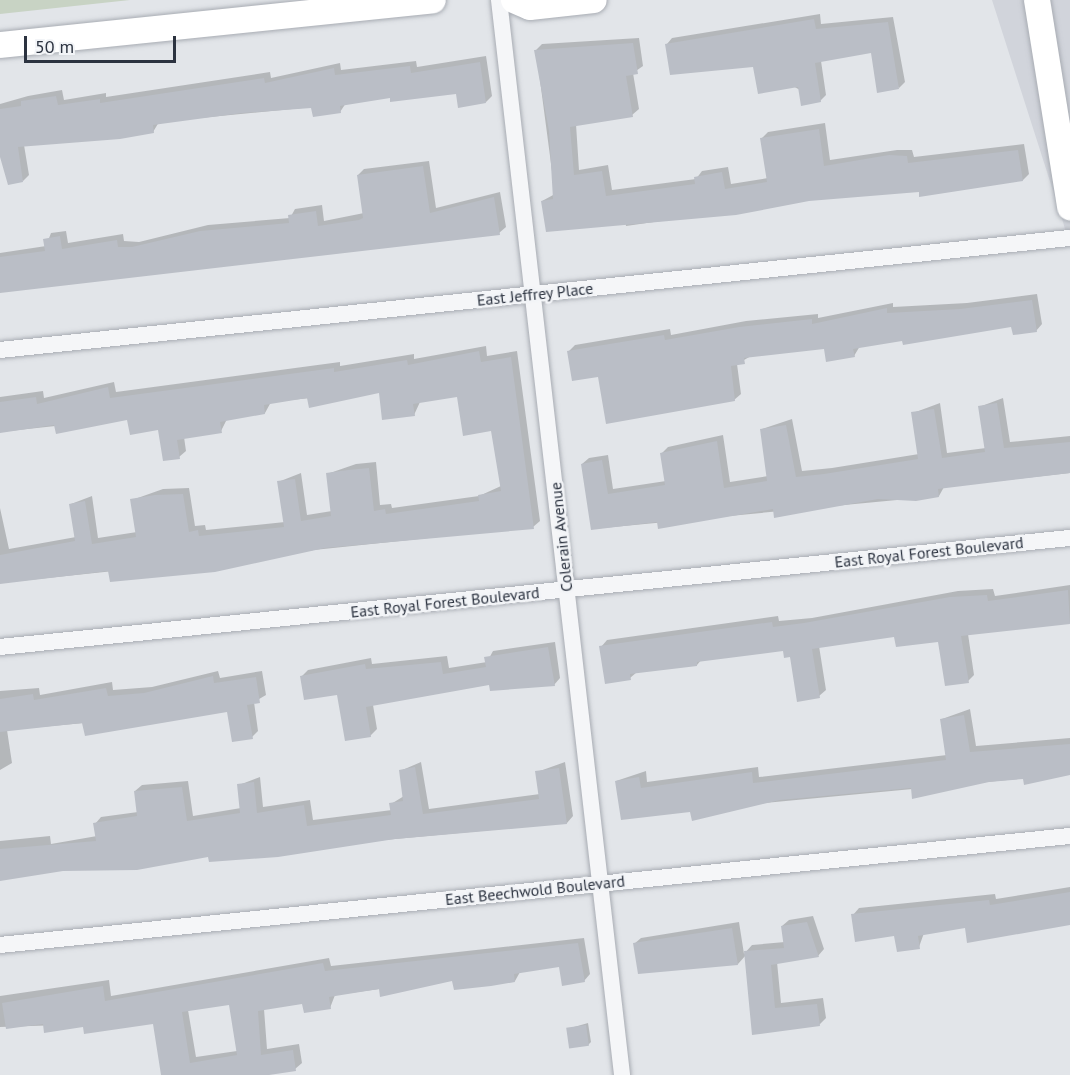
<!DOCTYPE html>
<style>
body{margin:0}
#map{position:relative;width:1070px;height:1075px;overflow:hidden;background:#e2e5e9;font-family:"PT Sans",sans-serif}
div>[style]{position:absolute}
.built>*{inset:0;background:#d1d4db}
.green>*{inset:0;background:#c8d3c4}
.shadow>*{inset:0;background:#0003}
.building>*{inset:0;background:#babec6;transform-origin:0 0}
.roads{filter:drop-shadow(0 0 2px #a8acb3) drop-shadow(0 0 2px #a8acb3)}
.minor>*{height:16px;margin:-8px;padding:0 8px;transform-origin:8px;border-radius:8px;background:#f5f6f8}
.primary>*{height:26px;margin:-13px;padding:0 13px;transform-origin:13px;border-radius:13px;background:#fff}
span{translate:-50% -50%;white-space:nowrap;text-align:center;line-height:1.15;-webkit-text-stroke:5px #f2f4f7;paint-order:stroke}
.street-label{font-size:16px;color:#2c3340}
.scale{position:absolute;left:24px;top:36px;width:152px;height:27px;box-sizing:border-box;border:3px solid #2c3340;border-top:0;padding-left:8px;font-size:18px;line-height:21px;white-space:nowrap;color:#2c3340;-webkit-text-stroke:4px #f2f4f7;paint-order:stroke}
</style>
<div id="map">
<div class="built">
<i style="clip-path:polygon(992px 0,1070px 0,1070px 247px,1063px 222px)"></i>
</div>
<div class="green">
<i style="clip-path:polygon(0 0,130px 0,0 14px)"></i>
</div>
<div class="shadow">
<i style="clip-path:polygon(820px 14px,821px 24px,893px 17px,905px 82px,899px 88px,872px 51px,821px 61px,826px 95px,820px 101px,755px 65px,667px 44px,672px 38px)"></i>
<i style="clip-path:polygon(639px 38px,643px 66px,633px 73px,639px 109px,632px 115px,576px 124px,579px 170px,608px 165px,612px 190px,696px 179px,702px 171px,728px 167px,731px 184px,768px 178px,762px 138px,768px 132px,825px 123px,830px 160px,897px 150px,912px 150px,914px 157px,1024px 144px,1029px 174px,1023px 180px,808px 200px,626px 226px,625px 219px,542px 201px,555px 194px,536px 50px,542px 44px)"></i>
<i style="clip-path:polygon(486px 56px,492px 96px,486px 102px,457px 92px,391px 96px,346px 103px,340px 112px,313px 107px,159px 122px,153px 132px,24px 145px,29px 175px,23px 181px,0 156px,0 104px,28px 96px,62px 90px,64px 100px,106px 93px,106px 97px,270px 72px,271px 78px,340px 63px,341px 70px,416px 61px,417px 67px)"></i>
<i style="clip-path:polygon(429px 161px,436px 208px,500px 192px,506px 227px,499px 233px,0 291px,0 253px,46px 246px,51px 233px,66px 231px,68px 243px,123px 234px,124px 241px,139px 242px,208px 225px,290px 218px,295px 209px,322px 205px,324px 221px,364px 213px,358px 175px,364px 169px)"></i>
<i style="clip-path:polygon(1037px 294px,1042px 324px,1036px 331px,1012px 325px,903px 339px,860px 346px,854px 356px,826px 348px,751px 356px,737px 364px,741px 394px,734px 400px,599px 375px,569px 351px,575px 345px,670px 329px,671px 335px,746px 321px,818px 314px,818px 318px,893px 303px,893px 307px,967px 303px)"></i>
<i style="clip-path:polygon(486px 346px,487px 356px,517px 351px,540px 521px,533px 527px,0 583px,0 508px,9px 549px,76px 537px,71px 504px,92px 496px,98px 538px,137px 532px,132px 500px,163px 489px,189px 488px,195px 526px,205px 525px,206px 530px,285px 522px,278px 482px,301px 473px,307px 515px,332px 511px,327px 474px,356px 464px,376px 462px,380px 505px,391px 504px,392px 508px,479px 496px,501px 486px,492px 430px,458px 396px,420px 402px,414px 415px,380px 391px,271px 402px,265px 413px,227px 419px,221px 431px,184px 437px,186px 451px,179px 457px,159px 428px,129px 418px,0 432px,0 397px,43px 391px,44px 398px,114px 382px,116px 392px,340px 362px,340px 366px,414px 354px,414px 359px)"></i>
<i style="clip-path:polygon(1003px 398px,1010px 442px,1070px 436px,1070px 473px,944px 487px,939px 496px,592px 529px,582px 464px,589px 458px,608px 455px,613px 489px,666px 481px,662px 453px,668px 447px,723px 435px,730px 482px,768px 476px,762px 429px,792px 419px,802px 471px,832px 468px,919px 454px,913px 413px,940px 403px,947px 453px,986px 448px,979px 407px)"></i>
<i style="clip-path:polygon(1070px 585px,1070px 623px,968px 634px,974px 675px,968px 681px,940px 640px,896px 635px,819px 646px,826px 690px,819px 696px,785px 650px,702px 659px,697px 665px,637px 672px,630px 678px,601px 647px,607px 640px,778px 616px,779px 621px,812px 618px,958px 591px,993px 589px,995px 596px)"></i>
<i style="clip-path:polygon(555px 642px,560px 678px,554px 685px,490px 684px,373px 705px,377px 729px,370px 736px,339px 693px,302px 676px,308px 670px,371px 658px,372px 664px,447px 656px,449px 668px,487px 662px,493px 651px)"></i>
<i style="clip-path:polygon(218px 671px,220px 678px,262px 671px,266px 695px,254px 702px,258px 731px,252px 737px,228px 710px,7px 730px,12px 763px,0 770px,0 691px,39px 688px,40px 695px,112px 682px,113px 690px,152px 687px)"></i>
<i style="clip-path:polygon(970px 709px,976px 746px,1070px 738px,1070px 774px,691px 810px,616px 781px,646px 771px,647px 782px,758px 767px,759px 777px,947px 755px,942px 719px)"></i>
<i style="clip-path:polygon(421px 762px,429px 809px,540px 794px,537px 772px,565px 762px,573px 816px,567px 823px,0 876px,0 841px,50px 836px,51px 844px,97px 836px,95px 824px,101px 817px,138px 812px,135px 791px,142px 785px,188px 781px,193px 816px,241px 808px,239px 785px,260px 777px,263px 807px,310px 800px,313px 820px,392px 810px,391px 804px,404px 796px,400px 771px)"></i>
<i style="clip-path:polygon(1070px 887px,1070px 923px,966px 926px,924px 933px,919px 947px,853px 915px,859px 908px,995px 894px,996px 899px)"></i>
<i style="clip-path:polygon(813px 916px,824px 949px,818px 956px,777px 962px,781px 1003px,823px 998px,826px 1018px,819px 1025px,753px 1033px,746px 955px,738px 964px,634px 944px,641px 938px,739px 922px,744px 954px,752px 945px,785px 942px,782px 926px,789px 920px)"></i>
<i style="clip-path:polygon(evenodd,584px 938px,590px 974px,584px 981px,560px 965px,520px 972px,515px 981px,454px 979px,335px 995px,330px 1008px,304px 1003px,264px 1009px,267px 1049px,299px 1044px,302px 1063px,295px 1069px,162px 1075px,155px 1022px,0 1027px,0 996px,109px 980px,111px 996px,329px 958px,331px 966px,584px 938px,230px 1003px,237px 1051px,196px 1057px,188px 1010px,230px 1003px)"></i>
<i style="clip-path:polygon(588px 1023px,591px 1042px,588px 1045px,567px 1029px)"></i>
</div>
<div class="building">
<i style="clip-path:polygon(814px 19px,816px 29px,888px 22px,899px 89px,877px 93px,871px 53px,815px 63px,821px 102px,801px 106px,798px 87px,758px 94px,753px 67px,670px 75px,665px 44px)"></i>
<i style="clip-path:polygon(633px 43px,638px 74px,626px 76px,633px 117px,570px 127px,574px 175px,602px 171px,606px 196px,695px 184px,694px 177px,722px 172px,725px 189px,767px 182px,760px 138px,819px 129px,824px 166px,889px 155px,907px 156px,908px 163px,1018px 150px,1023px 181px,919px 197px,919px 192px,809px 201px,736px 215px,546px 232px,541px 201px,553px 199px,549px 131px,534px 50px)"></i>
<i style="clip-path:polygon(480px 62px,486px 103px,458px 108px,456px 94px,390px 102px,390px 98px,340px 106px,341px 113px,313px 117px,311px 108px,242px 113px,153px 125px,154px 133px,120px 139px,18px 147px,23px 182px,8px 185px,0 157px,0 109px,21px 106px,21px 101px,56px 96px,58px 105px,100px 99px,100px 103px,264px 78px,265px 83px,334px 68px,335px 75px,410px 66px,411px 73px)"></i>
<i style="clip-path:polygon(423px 166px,430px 213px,494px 197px,500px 235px,0 293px,0 257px,45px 251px,43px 239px,60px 236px,62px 249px,117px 240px,118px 247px,132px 247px,200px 231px,289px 223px,288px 215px,316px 211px,318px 226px,359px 220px,363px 218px,357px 175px)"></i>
<i style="clip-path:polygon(1032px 300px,1037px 332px,1013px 335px,1011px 327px,903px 345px,902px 341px,853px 349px,855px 357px,826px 362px,824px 349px,744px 358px,745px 364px,731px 366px,735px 401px,606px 424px,598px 377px,572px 381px,567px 351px,664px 335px,665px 340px,739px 327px,812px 319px,812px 324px,887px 308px,887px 313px,960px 309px)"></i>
<i style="clip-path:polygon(479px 351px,481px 362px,511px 357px,534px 529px,325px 548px,215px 572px,110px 582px,108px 571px,0 584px,0 555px,75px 541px,69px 504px,85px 501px,92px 544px,136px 537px,130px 499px,155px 495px,183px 494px,189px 532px,198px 530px,199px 536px,284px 527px,277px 481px,295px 479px,301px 521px,331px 516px,326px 473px,348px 470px,369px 468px,374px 511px,385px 509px,386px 514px,479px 501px,478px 495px,501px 491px,491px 431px,463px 436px,457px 397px,413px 404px,415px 416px,382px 420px,379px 393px,309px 408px,307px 398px,264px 405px,265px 414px,220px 422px,222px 433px,177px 440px,180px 459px,163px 461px,158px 430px,130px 435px,127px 420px,56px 434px,54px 425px,0 433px,0 402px,36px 397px,37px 404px,108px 387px,110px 398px,334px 368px,334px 372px,407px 360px,408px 365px)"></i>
<i style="clip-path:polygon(997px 403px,1004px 448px,1070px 442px,1070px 473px,938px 489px,939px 497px,916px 501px,878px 499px,774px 518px,773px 509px,658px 529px,657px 522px,591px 530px,581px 464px,602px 460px,608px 494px,665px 485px,660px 453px,717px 441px,724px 488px,767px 481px,760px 429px,786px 425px,796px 477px,824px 474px,918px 459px,911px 412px,934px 409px,942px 458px,985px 452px,978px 406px)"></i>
<i style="clip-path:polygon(1068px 590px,1070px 624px,961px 636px,969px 683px,945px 686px,938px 642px,896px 647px,894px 637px,812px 649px,820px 698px,797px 702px,790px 657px,784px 658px,783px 651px,697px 662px,697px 666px,630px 674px,631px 680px,605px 684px,599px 646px,772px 622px,773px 627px,804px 623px,950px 597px,987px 595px,988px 601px)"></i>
<i style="clip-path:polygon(548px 647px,555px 686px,490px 691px,489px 685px,366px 707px,371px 737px,345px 741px,337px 695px,304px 700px,300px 676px,365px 664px,366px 669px,441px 662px,443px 674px,486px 667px,484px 657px)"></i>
<i style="clip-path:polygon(213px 676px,214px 683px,256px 677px,260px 703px,247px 705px,253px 739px,232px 742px,227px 712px,85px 736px,82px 723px,0 732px,0 699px,33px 694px,34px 700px,106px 688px,108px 696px,144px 693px)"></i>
<i style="clip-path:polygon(964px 715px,970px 752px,1070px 744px,1070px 775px,1024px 785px,1023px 779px,989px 782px,912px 799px,911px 788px,780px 800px,692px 821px,690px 812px,621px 820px,615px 781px,639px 777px,641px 788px,752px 772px,753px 783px,946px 760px,940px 719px)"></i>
<i style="clip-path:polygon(415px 767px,423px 814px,539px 799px,535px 771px,559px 768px,567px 824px,395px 839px,278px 857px,209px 862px,208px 857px,137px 870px,63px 871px,0 881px,0 849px,96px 841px,93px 823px,137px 816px,134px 791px,182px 787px,187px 821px,240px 813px,237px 784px,254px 782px,257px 813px,304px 805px,307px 826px,391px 815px,389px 803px,403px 801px,399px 770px)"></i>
<i style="clip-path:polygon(1070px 892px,1070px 925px,967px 943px,965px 928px,918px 936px,920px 949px,897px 952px,894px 936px,855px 942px,851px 914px,989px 900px,990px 905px)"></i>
<i style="clip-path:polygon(807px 922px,819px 957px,771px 965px,775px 1008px,817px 1004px,820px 1026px,752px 1035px,744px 951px,784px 948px,781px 926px)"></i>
<i style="clip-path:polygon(732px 928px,738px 965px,638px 974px,633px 943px)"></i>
<i style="clip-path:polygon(evenodd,578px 943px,585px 982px,562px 986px,559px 967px,514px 974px,515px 982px,491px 986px,454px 990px,452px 981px,380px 997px,379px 989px,329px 997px,331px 1009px,304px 1013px,302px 1004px,258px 1011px,261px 1055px,293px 1050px,296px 1071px,269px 1075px,161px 1075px,153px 1024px,84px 1034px,83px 1027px,44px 1033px,43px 1024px,6px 1029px,2px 1003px,103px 986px,105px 1001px,323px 963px,325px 971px,578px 943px,229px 1005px,237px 1055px,190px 1063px,182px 1012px,229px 1005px)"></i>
<i style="left:586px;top:1025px;width:21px;height:20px;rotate:82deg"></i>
</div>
<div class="roads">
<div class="minor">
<i style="left:499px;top:0;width:1082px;rotate:83.47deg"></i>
<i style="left:0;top:350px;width:1076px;rotate:-5.98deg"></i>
<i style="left:0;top:647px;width:1076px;rotate:-5.82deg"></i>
<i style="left:0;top:945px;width:1076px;rotate:-5.82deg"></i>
</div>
<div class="primary">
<i style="left:514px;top:0;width:17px;rotate:24deg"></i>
<i style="left:530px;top:7px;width:64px;rotate:-6.2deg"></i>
<i style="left:1037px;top:0;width:210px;rotate:80.9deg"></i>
<i style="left:0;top:45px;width:435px;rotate:-5.9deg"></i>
</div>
</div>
<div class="street-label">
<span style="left:535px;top:294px;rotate:-6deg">East Jeffrey Place</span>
<span style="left:561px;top:537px;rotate:-96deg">Colerain Avenue</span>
<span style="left:929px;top:552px;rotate:-6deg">East Royal Forest Boulevard</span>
<span style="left:445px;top:602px;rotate:-6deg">East Royal Forest Boulevard</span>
<span style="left:535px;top:890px;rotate:-6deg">East Beechwold Boulevard</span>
</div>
<div class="scale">50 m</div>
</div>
